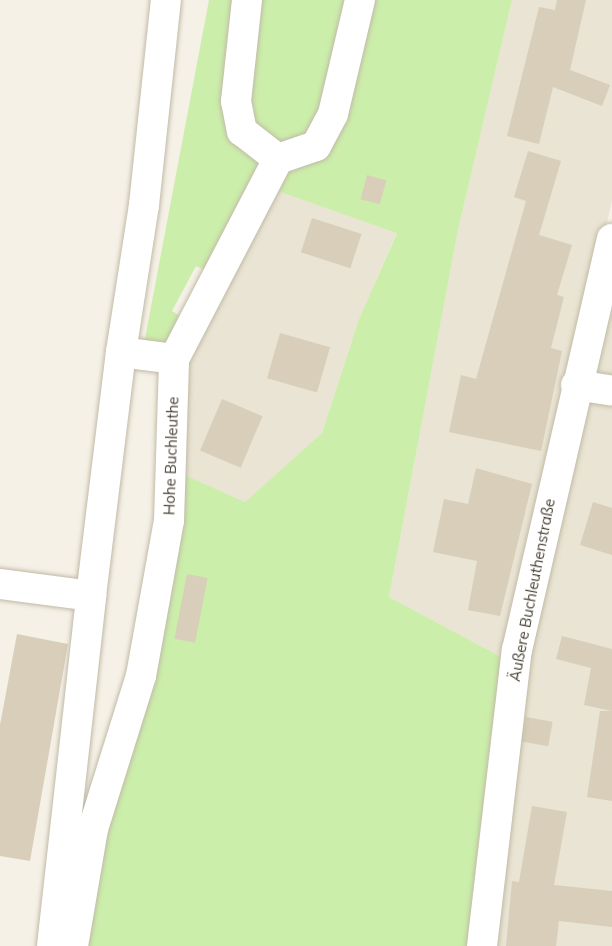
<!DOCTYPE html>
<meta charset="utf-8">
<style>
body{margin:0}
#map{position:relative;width:612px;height:946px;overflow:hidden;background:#f5f1e6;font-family:Mulish,sans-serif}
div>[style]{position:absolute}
.residential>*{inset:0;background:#e9e4d3}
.green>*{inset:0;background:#cbeeaa}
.building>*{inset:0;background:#d8ceba;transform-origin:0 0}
.roads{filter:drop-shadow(0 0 2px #c1baa7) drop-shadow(0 0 2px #c1baa7)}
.minor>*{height:30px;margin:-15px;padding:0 15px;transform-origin:15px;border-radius:15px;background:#fff}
span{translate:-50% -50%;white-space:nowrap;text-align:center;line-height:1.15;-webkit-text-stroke:6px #fff;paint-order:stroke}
.street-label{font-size:15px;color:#484234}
</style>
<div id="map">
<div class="residential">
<i style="clip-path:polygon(512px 0,612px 0,612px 201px,505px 659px,389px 597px,458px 230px)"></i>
<i style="clip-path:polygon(275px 190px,397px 232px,359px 319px,322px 433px,245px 502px,174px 470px,179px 360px)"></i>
<i style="clip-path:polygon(612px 270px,612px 382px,586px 378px)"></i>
<i style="clip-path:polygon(583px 394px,612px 399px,612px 946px,491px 946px,524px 651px)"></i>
</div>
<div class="green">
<i style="clip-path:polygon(209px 0,238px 0,229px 47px,267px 164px,211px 273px,196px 266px,172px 311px,187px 320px,172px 353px,143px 349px)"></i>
<i style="clip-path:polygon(257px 0,352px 0,339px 54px,309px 139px,281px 148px,250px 127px,249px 48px)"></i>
<i style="clip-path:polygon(369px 0,512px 0,458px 230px,389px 597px,505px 659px,474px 946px,79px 946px,174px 470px,245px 502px,322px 433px,359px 319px,397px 233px,275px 190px,284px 168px,294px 167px)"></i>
</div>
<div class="building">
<i style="clip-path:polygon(557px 0,586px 0,570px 70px,610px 85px,602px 106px,553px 87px,539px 144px,507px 136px,539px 7px,555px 10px)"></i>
<i style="clip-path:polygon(528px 151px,561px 161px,539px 235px,572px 245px,557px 295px,564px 297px,551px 348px,562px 351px,541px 451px,449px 432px,461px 375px,476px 379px,526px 201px,514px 197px)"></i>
<i style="left:367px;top:175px;width:20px;height:25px;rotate:15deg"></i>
<i style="left:312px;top:218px;width:52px;height:36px;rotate:18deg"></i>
<i style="left:280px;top:333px;width:52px;height:47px;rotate:16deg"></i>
<i style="left:222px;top:399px;width:44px;height:56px;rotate:23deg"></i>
<i style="clip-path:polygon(476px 468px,532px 484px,500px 616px,468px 610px,477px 561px,433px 552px,444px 499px,468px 504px)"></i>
<i style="clip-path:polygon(593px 502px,612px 508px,612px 555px,580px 545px)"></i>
<i style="left:187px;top:574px;width:21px;height:66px;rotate:11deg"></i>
<i style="clip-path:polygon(17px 634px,68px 644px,30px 861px,0 856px,0 725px)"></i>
<i style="clip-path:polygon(562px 636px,612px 649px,612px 711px,584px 705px,591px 668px,556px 659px)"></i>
<i style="clip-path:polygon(600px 711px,612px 711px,612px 801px,587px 797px)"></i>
<i style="left:526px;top:717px;width:27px;height:25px;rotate:10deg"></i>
<i style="clip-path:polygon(532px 806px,567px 812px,554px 885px,612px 891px,612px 927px,559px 921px,556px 946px,506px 946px,512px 881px,519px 882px)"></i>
</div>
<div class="roads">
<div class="minor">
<i style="left:247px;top:0;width:102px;rotate:96.2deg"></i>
<i style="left:236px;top:101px;width:31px;rotate:79deg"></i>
<i style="left:242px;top:131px;width:46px;rotate:37.9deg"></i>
<i style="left:278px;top:159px;width:40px;rotate:-18.9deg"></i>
<i style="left:316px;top:146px;width:36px;rotate:-62deg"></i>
<i style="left:333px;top:114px;width:117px;rotate:-76.7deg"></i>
<i style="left:121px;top:352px;width:53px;rotate:7.5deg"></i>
<i style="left:576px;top:385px;width:36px;rotate:9deg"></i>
<i style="left:0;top:584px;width:92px;rotate:7.5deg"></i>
<i style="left:52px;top:946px;width:352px;rotate:-83.6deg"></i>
<i style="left:91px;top:596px;width:246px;rotate:-83deg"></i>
<i style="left:121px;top:352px;width:149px;rotate:-81.1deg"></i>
<i style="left:144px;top:205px;width:206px;rotate:-83.9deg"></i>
<i style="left:73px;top:946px;width:119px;rotate:-80.3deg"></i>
<i style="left:93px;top:829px;width:160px;rotate:-72.6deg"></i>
<i style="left:141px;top:676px;width:158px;rotate:-79.8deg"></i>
<i style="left:169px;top:521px;width:162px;rotate:-88.2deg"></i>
<i style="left:174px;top:359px;width:225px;rotate:-62.5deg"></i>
<i style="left:482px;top:946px;width:298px;rotate:-83.3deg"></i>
<i style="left:517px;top:650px;width:422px;rotate:-77deg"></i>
</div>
</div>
<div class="street-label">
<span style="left:171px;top:456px;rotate:-88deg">Hohe Buchleuthe</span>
<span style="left:532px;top:590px;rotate:-79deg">Äußere Buchleuthenstraße</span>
</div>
</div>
